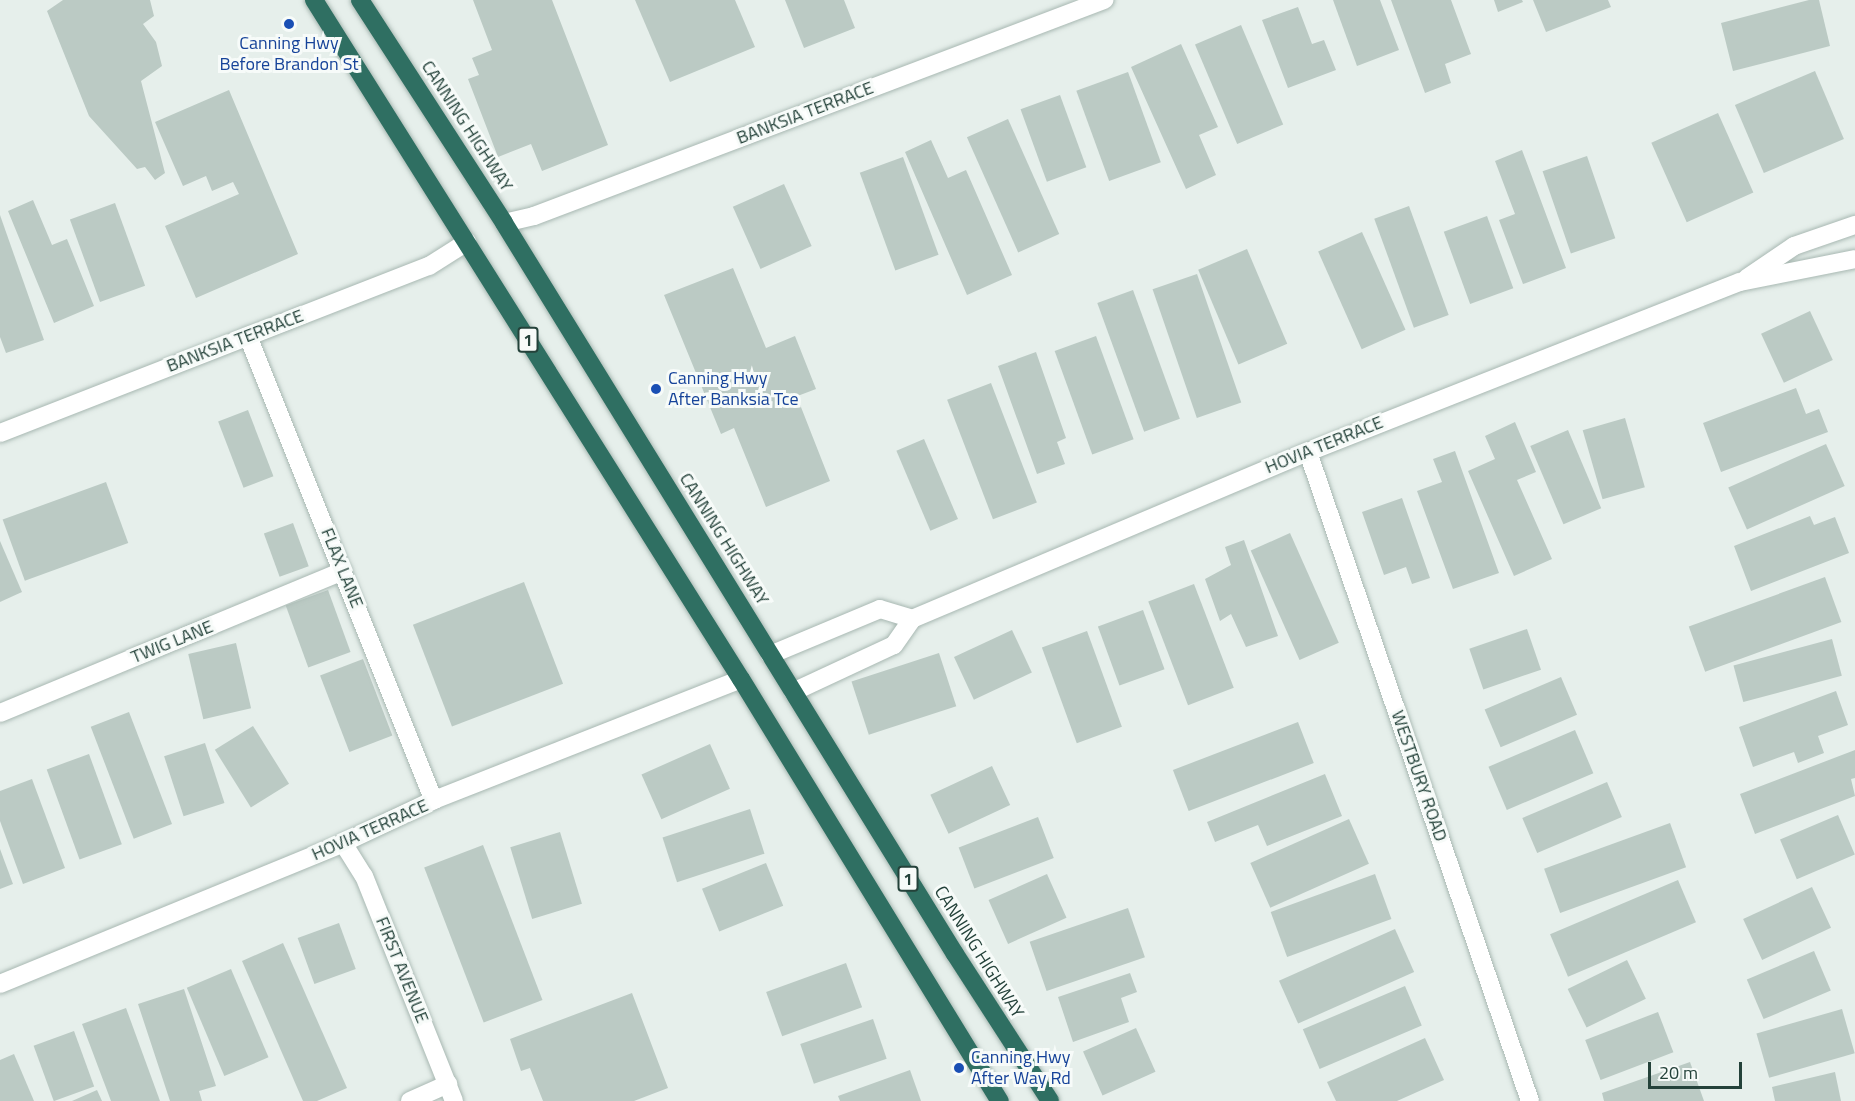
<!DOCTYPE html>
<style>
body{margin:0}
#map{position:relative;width:1855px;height:1101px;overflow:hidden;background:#e6efeb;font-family:"Titillium Web",sans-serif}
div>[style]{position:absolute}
.building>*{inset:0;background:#bbcac4;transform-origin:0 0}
.roads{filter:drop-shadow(0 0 2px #a8b8b2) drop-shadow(0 0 2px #a8b8b2)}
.street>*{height:18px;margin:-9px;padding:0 9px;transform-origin:9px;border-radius:9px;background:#fff}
.highway>*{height:18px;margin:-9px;padding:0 9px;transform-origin:9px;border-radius:9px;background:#2f6f62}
.dots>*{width:16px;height:16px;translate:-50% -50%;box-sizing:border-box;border:3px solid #f7fbf9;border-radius:50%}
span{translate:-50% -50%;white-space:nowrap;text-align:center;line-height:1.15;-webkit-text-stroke:6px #f7fbf9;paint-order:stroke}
.shield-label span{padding:2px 4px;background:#f7fbf9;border:2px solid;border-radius:4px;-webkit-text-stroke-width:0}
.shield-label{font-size:16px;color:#24423a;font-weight:700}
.transit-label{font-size:18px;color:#164399}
.left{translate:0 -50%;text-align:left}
.street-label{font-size:18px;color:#24423a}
.scale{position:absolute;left:1648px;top:1062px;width:94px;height:27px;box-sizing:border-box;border:3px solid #24423a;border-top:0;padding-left:8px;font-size:18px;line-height:21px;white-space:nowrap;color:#24423a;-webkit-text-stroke:4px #f7fbf9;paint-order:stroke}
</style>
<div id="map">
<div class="building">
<i style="clip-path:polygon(63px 0,150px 0,154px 16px,143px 24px,156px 42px,162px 66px,141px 81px,165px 173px,155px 180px,145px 167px,137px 169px,89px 116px,47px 11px)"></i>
<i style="clip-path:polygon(473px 0,552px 0,608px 145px,542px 171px,531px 144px,498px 157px,468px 79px,479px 75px,472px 58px,492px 50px)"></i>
<i style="clip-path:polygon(635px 0,735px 0,755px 47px,670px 82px)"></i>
<i style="clip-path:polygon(785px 0,844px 0,855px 28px,804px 48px)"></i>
<i style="clip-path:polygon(1333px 0,1380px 0,1399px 50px,1357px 66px)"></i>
<i style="clip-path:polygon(1391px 0,1451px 0,1471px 54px,1445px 64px,1451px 83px,1425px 93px)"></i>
<i style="clip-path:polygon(1494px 0,1522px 0,1523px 2px,1498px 12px)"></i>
<i style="clip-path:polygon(1533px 0,1608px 0,1611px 7px,1546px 32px)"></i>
<i style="clip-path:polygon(1809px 0,1819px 0,1830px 46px,1733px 71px,1721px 23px)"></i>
<i style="clip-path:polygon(1298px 7px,1312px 44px,1324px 40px,1336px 70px,1288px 88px,1262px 20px)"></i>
<i style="left:1241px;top:25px;width:108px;height:50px;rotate:67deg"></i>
<i style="clip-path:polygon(1181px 44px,1218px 127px,1199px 135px,1216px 175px,1186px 189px,1131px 67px)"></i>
<i style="left:1815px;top:71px;width:74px;height:87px;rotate:67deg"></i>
<i style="left:1128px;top:72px;width:96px;height:55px;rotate:70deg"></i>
<i style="clip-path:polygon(229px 90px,298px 254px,196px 298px,165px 226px,239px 194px,233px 182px,212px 191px,206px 176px,183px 186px,155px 122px)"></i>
<i style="left:1060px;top:95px;width:77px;height:42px;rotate:70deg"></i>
<i style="left:1718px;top:113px;width:87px;height:73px;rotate:66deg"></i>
<i style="left:1008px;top:119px;width:126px;height:45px;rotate:66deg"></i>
<i style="clip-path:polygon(931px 140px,948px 178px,966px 170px,1012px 275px,967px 295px,905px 152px)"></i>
<i style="clip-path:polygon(1522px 150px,1566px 268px,1523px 284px,1499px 220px,1515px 214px,1495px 161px)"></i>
<i style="left:1587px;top:156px;width:87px;height:47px;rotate:71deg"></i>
<i style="left:903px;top:157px;width:104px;height:46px;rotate:70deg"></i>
<i style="left:784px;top:184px;width:68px;height:56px;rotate:66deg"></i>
<i style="clip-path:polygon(33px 200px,52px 245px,67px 239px,94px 306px,54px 323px,8px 211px)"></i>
<i style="left:115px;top:203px;width:88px;height:48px;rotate:70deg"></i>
<i style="left:1409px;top:206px;width:116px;height:37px;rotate:70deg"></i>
<i style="clip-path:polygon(0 215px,44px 340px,6px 353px,0 337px)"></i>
<i style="left:1487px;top:216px;width:77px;height:46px;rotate:70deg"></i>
<i style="left:1362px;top:232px;width:107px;height:48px;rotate:66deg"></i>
<i style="left:1247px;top:249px;width:103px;height:53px;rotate:67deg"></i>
<i style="clip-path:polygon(733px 268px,766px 348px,795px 336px,816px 389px,787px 400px,789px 406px,799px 402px,830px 481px,766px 507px,734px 428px,721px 434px,664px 295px)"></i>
<i style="left:1197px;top:274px;width:136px;height:47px;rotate:71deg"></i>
<i style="left:1133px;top:290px;width:137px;height:38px;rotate:70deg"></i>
<i style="left:1810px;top:311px;width:54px;height:54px;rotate:65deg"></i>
<i style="left:1096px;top:336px;width:110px;height:44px;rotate:70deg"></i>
<i style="clip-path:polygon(1036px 352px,1066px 438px,1057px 442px,1065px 464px,1037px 474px,998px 366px)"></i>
<i style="left:991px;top:383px;width:128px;height:47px;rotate:69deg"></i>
<i style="clip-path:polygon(1796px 388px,1806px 414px,1819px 409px,1828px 432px,1721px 472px,1703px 423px)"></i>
<i style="left:248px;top:410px;width:71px;height:32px;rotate:69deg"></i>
<i style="left:1625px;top:418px;width:72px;height:44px;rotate:74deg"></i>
<i style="clip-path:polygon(1515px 422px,1536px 472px,1517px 480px,1552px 559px,1514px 576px,1468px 471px,1495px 459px,1485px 436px)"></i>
<i style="left:1568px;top:430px;width:85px;height:41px;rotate:67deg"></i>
<i style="left:924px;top:439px;width:87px;height:30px;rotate:67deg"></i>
<i style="left:1826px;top:444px;width:46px;height:107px;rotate:66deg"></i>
<i style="clip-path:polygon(1455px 451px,1499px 573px,1453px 589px,1417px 491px,1442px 482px,1433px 459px)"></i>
<i style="left:106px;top:482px;width:65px;height:110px;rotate:70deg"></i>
<i style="clip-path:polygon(1402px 498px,1430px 578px,1412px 584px,1406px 567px,1384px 575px,1362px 512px)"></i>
<i style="clip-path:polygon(1810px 516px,1814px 525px,1835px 517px,1849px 553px,1751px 591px,1734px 546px)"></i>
<i style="left:293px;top:523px;width:46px;height:31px;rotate:70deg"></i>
<i style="left:1290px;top:533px;width:120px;height:43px;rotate:66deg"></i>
<i style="clip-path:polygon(1244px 540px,1278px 636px,1246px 647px,1231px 614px,1220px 621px,1205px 579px,1231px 565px,1225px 547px)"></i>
<i style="clip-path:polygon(0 541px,22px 592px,0 602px)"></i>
<i style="left:1825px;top:577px;width:48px;height:145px;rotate:70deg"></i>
<i style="left:524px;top:582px;width:109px;height:119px;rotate:69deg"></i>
<i style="left:1194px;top:584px;width:111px;height:49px;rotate:69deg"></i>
<i style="left:328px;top:590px;width:66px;height:45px;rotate:70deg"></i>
<i style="left:1143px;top:610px;width:63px;height:48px;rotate:70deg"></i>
<i style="left:1527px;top:629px;width:43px;height:61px;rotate:71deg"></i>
<i style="left:1012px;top:630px;width:47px;height:64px;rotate:65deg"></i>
<i style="left:1087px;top:631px;width:102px;height:48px;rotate:70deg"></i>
<i style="left:1832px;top:639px;width:38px;height:102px;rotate:75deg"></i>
<i style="left:236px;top:643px;width:67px;height:49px;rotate:77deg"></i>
<i style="left:939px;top:653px;width:56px;height:92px;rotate:72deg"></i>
<i style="left:363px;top:659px;width:82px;height:46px;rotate:69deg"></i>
<i style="left:1561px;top:677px;width:41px;height:83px;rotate:67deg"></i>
<i style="clip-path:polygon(1836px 691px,1848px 725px,1818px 736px,1824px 753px,1798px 763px,1794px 752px,1753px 767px,1739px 727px)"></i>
<i style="left:129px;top:712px;width:120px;height:41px;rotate:69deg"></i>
<i style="left:1298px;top:722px;width:44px;height:134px;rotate:69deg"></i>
<i style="left:253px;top:726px;width:68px;height:45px;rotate:58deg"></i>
<i style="left:1575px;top:730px;width:47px;height:94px;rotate:67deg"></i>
<i style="left:205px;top:743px;width:63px;height:43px;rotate:72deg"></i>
<i style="left:710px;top:744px;width:49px;height:75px;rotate:66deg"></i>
<i style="clip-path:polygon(1855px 750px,1855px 778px,1851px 779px,1855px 796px,1755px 834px,1740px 794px)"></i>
<i style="left:89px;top:754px;width:96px;height:45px;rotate:70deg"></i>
<i style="left:992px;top:766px;width:43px;height:68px;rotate:65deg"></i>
<i style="clip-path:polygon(1325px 774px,1342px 816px,1267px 846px,1258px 825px,1215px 842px,1207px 822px)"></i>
<i style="clip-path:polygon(32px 779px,65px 868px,23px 884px,0 821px,0 791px)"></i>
<i style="left:1607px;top:782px;width:38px;height:92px;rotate:67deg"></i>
<i style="left:750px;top:809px;width:47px;height:92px;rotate:72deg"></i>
<i style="left:1838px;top:815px;width:43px;height:63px;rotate:67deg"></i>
<i style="left:1038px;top:817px;width:44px;height:85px;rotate:69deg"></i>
<i style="left:1349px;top:819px;width:49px;height:108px;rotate:66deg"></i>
<i style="left:1670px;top:823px;width:47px;height:134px;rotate:70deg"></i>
<i style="left:560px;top:832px;width:75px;height:52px;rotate:73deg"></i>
<i style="left:483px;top:845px;width:166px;height:63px;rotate:69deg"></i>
<i style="clip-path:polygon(0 849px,13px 884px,0 889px)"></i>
<i style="left:766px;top:863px;width:46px;height:69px;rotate:68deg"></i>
<i style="left:1047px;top:874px;width:48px;height:64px;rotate:66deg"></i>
<i style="left:1375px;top:874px;width:48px;height:111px;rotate:70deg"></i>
<i style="left:1678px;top:880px;width:46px;height:139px;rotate:67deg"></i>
<i style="left:1812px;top:887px;width:45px;height:76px;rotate:65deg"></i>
<i style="left:1128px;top:908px;width:52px;height:104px;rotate:71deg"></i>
<i style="left:339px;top:923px;width:49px;height:44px;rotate:70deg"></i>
<i style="left:1395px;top:929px;width:47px;height:127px;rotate:66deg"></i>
<i style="clip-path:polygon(283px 943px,347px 1088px,317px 1101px,303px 1101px,242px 961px)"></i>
<i style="left:1814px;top:951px;width:43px;height:73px;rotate:67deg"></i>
<i style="left:1627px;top:960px;width:43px;height:66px;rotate:64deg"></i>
<i style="left:846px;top:963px;width:47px;height:85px;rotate:70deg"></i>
<i style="left:231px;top:969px;width:96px;height:48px;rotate:67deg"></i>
<i style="clip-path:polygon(1130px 973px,1137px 992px,1121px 998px,1129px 1022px,1073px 1042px,1058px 997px)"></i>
<i style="left:1405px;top:986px;width:43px;height:111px;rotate:67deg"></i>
<i style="clip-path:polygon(184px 989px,216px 1086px,199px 1091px,202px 1101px,170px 1101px,138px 1004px)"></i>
<i style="clip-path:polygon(632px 993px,668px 1088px,634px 1101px,543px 1101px,530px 1068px,521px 1071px,510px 1039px)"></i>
<i style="clip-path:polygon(126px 1008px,160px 1101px,111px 1101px,82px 1024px)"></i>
<i style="left:1842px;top:1009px;width:46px;height:89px;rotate:74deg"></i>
<i style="left:1658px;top:1012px;width:43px;height:78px;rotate:69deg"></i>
<i style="left:873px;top:1019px;width:42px;height:77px;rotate:71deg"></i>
<i style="left:1136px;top:1028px;width:48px;height:58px;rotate:66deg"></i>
<i style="left:74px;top:1031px;width:59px;height:43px;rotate:70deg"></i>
<i style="clip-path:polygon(1425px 1038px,1444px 1080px,1397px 1101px,1336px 1101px,1327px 1082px)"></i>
<i style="clip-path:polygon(14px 1054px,34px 1101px,0 1101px,0 1060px)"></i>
<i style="clip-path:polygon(1690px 1062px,1704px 1101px,1604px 1101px,1602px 1093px)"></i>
<i style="clip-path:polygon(910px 1070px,921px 1101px,840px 1101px,838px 1096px)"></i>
<i style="clip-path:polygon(1835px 1072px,1841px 1101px,1775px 1101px,1772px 1087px)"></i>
<i style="clip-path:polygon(97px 1090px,102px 1101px,72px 1101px)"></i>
</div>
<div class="roads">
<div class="street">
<i style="left:504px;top:223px;width:31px;rotate:-13deg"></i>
<i style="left:534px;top:216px;width:610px;rotate:-20.75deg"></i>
<i style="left:1747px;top:278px;width:57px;rotate:-34.2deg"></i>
<i style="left:1794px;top:246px;width:65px;rotate:-19deg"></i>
<i style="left:248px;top:336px;width:500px;rotate:68.2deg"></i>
<i style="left:0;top:433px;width:460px;rotate:-21.3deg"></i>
<i style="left:429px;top:266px;width:45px;rotate:-32.3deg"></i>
<i style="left:1308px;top:452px;width:686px;rotate:71.12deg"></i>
<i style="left:770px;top:655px;width:119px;rotate:-22.7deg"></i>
<i style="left:880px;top:609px;width:34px;rotate:17deg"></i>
<i style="left:793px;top:692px;width:111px;rotate:-25deg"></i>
<i style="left:894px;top:645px;width:32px;rotate:-55deg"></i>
<i style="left:912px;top:619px;width:430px;rotate:-22.9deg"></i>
<i style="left:1308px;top:452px;width:464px;rotate:-21.5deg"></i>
<i style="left:1740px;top:282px;width:117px;rotate:-11.3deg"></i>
<i style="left:0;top:713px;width:371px;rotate:-22.5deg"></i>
<i style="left:343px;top:843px;width:39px;rotate:58deg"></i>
<i style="left:364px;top:876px;width:242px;rotate:68.2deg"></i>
<i style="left:0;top:984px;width:371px;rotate:-22.3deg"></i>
<i style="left:343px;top:843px;width:101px;rotate:-25.3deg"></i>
<i style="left:434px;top:800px;width:330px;rotate:-21.5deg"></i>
<i style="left:410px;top:1101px;width:42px;rotate:-24.1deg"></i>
</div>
<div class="highway">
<i style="left:314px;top:0;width:802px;rotate:57.84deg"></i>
<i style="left:741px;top:679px;width:495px;rotate:58.5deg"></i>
<i style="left:360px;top:0;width:265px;rotate:57.1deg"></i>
<i style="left:504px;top:223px;width:859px;rotate:58.33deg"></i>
<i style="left:955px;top:954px;width:175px;rotate:57.1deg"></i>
</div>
</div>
<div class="dots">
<i style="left:289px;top:24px;background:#1a4fb4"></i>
<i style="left:656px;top:389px;background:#1a4fb4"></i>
<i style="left:959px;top:1068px;background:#1a4fb4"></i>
</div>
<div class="shield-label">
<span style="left:528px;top:340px">1</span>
<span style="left:908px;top:879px">1</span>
</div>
<div class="transit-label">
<span style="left:289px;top:54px">Canning Hwy<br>Before Brandon St</span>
<span class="left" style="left:668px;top:389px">Canning Hwy<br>After Banksia Tce</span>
<span class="left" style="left:971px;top:1068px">Canning Hwy<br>After Way Rd</span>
</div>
<div class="street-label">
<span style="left:805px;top:113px;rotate:-21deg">BANKSIA TERRACE</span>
<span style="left:467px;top:126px;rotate:57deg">CANNING HIGHWAY</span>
<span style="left:235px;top:341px;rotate:-21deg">BANKSIA TERRACE</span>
<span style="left:1324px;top:445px;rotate:-22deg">HOVIA TERRACE</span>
<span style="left:724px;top:539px;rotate:58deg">CANNING HIGHWAY</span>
<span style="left:342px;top:568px;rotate:68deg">FLAX LANE</span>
<span style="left:172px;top:642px;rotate:-22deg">TWIG LANE</span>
<span style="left:1419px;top:776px;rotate:71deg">WESTBURY ROAD</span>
<span style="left:370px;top:830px;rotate:-24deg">HOVIA TERRACE</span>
<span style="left:979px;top:952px;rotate:58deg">CANNING HIGHWAY</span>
<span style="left:402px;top:970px;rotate:68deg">FIRST AVENUE</span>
</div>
<div class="scale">20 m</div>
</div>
